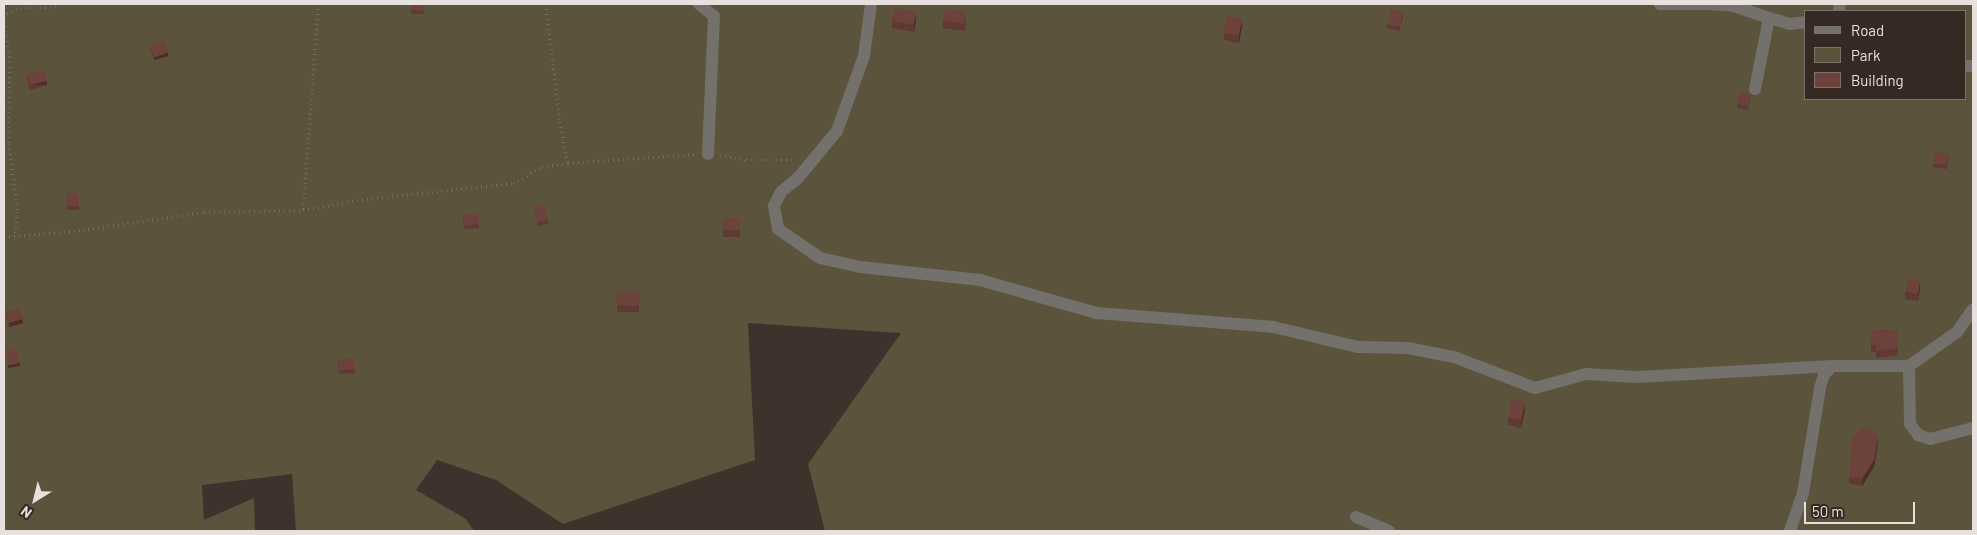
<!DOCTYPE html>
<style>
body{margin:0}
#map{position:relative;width:1977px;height:535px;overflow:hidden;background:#3e322c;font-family:Barlow,sans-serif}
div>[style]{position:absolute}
.green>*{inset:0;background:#5b533b}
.path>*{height:2.5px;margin-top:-1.25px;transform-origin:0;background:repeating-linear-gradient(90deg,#746964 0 1px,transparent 0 5px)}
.minor>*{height:12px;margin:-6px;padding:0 6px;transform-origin:6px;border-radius:6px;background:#74706b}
.wall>*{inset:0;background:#5f3934;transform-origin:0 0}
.shaded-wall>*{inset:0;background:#4d2e2a;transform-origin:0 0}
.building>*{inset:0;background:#6e423c;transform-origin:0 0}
span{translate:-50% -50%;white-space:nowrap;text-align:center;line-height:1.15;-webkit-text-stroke:4px #342923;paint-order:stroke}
.frame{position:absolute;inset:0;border:5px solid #e7e0dc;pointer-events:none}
.legend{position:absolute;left:1804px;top:10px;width:162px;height:90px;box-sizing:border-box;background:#342923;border:1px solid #7c726d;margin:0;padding:6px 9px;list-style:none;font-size:15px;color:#e7e0dc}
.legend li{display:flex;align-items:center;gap:10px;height:25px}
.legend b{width:25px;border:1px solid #7c726d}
.north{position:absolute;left:10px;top:475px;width:50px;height:50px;-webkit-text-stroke:4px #342923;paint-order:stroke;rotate:216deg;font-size:14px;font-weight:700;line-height:20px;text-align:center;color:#e7e0dc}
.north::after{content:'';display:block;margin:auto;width:18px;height:22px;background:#e7e0dc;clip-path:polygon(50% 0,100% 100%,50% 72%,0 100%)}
.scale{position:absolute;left:1804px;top:502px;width:111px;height:22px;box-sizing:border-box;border:2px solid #e7e0dc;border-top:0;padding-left:6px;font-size:15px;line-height:18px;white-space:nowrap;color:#e7e0dc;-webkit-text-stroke:4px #342923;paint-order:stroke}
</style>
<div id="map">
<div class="green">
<i style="clip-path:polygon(evenodd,4px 4px,1973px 4px,1973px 531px,825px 531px,808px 464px,901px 333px,748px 323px,755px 460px,563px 524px,496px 480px,437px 460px,416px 490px,466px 519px,474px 531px,296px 531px,292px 474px,202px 485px,204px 520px,254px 498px,255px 531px,4px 531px,4px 4px,1806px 11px,1966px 11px,1966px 99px,1806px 99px,1806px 11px)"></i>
</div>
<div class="path">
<i style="left:546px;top:4px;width:119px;rotate:83.2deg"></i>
<i style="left:560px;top:122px;width:42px;rotate:79deg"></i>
<i style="left:4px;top:19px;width:7px;rotate:-63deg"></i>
<i style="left:7px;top:13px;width:14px;rotate:-21deg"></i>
<i style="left:20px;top:8px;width:30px"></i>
<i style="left:50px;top:8px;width:9px;rotate:-27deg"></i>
<i style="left:4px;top:21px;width:36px;rotate:81deg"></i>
<i style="left:10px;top:57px;width:87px;rotate:90.7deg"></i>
<i style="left:9px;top:144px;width:69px;rotate:82.5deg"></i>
<i style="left:18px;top:212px;width:24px;rotate:97deg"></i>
<i style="left:720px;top:155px;width:26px;rotate:11deg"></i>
<i style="left:746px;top:160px;width:50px"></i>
<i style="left:303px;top:209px;width:206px;rotate:-85.8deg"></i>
<i style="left:4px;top:237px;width:79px;rotate:-5.1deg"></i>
<i style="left:83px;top:230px;width:122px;rotate:-8.5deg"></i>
<i style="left:204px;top:212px;width:99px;rotate:-1.2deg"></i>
<i style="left:303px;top:210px;width:55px;rotate:-10.5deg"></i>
<i style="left:357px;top:200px;width:157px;rotate:-6.2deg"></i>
<i style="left:513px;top:183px;width:33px;rotate:-29deg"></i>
<i style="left:542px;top:167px;width:26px;rotate:-9deg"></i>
<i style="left:568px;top:163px;width:127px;rotate:-4.1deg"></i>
</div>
<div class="minor">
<i style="left:699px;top:4px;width:19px;rotate:39deg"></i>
<i style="left:714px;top:16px;width:138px;rotate:92.5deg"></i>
<i style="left:871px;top:4px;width:52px;rotate:97.7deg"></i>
<i style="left:864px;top:56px;width:80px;rotate:109.8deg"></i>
<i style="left:837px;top:131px;width:61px;rotate:129.7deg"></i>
<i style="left:798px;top:178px;width:22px;rotate:141deg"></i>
<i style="left:781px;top:192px;width:16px;rotate:117deg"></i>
<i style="left:774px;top:206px;width:23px;rotate:80deg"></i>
<i style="left:778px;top:229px;width:51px;rotate:34.6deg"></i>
<i style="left:820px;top:258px;width:41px;rotate:12.7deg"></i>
<i style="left:860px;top:267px;width:121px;rotate:6.2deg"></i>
<i style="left:980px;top:280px;width:122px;rotate:15.8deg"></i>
<i style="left:1097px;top:313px;width:177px;rotate:4.5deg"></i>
<i style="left:1273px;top:327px;width:87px;rotate:13.2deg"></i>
<i style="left:1358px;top:347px;width:50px;rotate:1.1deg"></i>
<i style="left:1408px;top:348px;width:47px;rotate:11.1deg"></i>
<i style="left:1454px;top:357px;width:87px;rotate:20.9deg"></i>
<i style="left:1535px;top:388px;width:53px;rotate:-15.4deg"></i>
<i style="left:1586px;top:374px;width:51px;rotate:3.4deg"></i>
<i style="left:1637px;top:377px;width:195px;rotate:-3.2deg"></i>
<i style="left:1832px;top:366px;width:77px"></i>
<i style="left:1909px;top:366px;width:58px;rotate:89deg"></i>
<i style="left:1910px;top:424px;width:14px;rotate:54deg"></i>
<i style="left:1918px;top:435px;width:13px;rotate:18deg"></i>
<i style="left:1930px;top:439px;width:44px;rotate:-14.3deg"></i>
<i style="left:1660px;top:4px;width:44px"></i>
<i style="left:1708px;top:4px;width:26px;rotate:4deg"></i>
<i style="left:1734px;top:6px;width:37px;rotate:19deg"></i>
<i style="left:1839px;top:11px;width:7px;rotate:-82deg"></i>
<i style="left:1966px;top:66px;width:7px"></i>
<i style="left:1755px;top:89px;width:72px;rotate:-78.8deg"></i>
<i style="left:1769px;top:18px;width:22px;rotate:16deg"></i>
<i style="left:1790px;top:24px;width:16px;rotate:-7deg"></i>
<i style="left:1909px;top:366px;width:59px;rotate:-35.3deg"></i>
<i style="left:1957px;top:332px;width:28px;rotate:-55deg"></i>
<i style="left:1356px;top:517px;width:36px;rotate:23deg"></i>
<i style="left:1790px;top:531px;width:40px;rotate:-71.1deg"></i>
<i style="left:1803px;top:493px;width:106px;rotate:-80.8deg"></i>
<i style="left:1820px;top:388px;width:14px;rotate:-73deg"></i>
<i style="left:1824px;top:375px;width:12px;rotate:-48deg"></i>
</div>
<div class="wall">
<i style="left:411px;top:4px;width:13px;height:10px"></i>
<i style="clip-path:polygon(1403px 16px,1399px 31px,1387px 28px,1387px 24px)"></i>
<i style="clip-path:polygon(916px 19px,914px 32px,892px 28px,892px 21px)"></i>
<i style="clip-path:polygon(966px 19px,965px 31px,943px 28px,943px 21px)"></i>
<i style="clip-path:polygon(1242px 26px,1239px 43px,1224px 40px,1224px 33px)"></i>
<i style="clip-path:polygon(150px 46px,168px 56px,154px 60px,150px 49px)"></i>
<i style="clip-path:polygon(27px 75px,47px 85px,30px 90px,27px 79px)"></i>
<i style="clip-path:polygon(1750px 98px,1748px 110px,1737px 108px,1737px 104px)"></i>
<i style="clip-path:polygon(1949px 157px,1947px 169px,1933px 167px,1933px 164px)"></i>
<i style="left:67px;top:193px;width:12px;height:17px"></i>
<i style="clip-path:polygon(534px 206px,548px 220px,548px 224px,538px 226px)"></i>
<i style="clip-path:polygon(463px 218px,479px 224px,479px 228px,464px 229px)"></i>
<i style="left:723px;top:218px;width:17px;height:19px"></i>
<i style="clip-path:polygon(1920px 288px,1918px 301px,1905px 299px,1905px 292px)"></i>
<i style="clip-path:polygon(639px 292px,639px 312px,617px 312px,617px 305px)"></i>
<i style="clip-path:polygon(6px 312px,23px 323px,9px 327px,6px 316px)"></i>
<i style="clip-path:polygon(1871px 330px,1898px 331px,1898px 355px,1876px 358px,1876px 352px,1871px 352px)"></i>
<i style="clip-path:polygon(338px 363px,355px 369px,355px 373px,339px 374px)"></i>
<i style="clip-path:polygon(1525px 410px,1521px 428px,1508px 425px,1508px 418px)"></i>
<i style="clip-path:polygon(1878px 444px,1874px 467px,1862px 486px,1849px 483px,1849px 476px)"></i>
</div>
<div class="shaded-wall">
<i style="clip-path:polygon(916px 12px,916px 19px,914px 32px,914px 25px)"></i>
<i style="clip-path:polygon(1403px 12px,1403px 16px,1399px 31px,1399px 27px)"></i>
<i style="clip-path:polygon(1242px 19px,1242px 26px,1239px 43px,1239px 36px)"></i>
<i style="clip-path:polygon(168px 52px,168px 56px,154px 60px,154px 57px)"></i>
<i style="left:47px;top:81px;width:4px;height:18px;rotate:90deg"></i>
<i style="clip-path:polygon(1920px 281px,1920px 288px,1918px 301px,1918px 294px)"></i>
<i style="clip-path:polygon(23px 319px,23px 323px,9px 327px,9px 323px)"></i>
<i style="clip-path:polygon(20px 362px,20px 366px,8px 368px,8px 365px)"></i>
<i style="clip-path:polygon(1525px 403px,1525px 410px,1521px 428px,1521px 421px)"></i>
<i style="clip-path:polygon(1878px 437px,1878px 444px,1874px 467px,1862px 486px,1862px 479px)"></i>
</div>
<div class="building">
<i style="clip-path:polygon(411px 4px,424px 4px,424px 11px,411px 10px)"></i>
<i style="left:894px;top:8px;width:22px;height:13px;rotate:10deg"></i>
<i style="left:945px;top:9px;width:21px;height:12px;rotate:8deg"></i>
<i style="left:1391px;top:10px;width:12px;height:15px;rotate:9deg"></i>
<i style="left:1227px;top:16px;width:15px;height:17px;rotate:11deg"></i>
<i style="left:164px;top:41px;width:12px;height:15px;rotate:70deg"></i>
<i style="left:44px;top:70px;width:11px;height:18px;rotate:75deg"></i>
<i style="left:1739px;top:92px;width:11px;height:12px;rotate:10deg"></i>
<i style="clip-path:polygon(1934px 152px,1949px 154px,1947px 165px,1933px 164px)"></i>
<i style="left:67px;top:193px;width:12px;height:13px"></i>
<i style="left:545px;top:204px;width:16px;height:11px;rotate:79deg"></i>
<i style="left:478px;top:213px;width:11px;height:15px;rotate:85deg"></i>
<i style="left:723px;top:218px;width:17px;height:12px"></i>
<i style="left:1908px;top:279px;width:12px;height:13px;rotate:9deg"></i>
<i style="left:617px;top:291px;width:22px;height:14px;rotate:3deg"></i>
<i style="left:20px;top:308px;width:11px;height:15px;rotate:75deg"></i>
<i style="clip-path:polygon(1871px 330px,1898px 331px,1898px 348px,1876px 351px,1876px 345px,1871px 345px)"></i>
<i style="left:16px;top:348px;width:15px;height:11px;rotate:74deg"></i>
<i style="left:354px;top:358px;width:11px;height:16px;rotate:85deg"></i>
<i style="left:1512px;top:400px;width:13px;height:18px;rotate:13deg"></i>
<i style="clip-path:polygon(1862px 428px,1872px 429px,1878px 437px,1874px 460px,1862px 479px,1849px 476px,1853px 434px,1857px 435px)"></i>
</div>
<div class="frame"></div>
<ul class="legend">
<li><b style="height:6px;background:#74706b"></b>Road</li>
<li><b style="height:14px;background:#5b533b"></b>Park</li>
<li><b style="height:14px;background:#6e423c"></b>Building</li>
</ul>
<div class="north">N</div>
<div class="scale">50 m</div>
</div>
